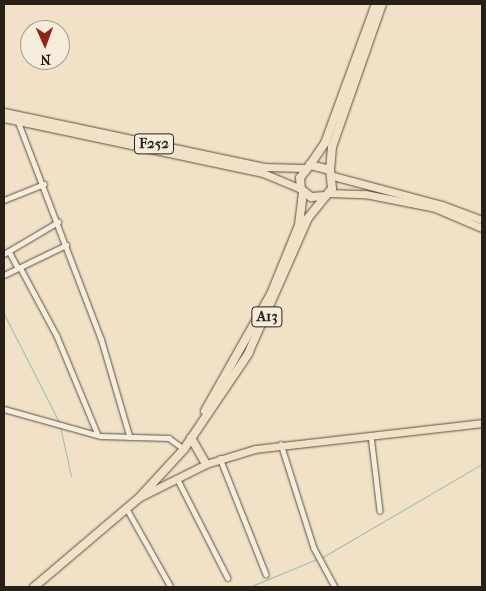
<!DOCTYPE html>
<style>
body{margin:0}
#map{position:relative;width:486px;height:591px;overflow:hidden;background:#f0e1c7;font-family:"IM FELL French Canon",serif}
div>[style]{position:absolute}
.stream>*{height:1px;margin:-0.5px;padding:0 0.5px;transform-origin:0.5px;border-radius:0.5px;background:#9bbeaf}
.roads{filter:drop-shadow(0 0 1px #5a5042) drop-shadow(0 0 1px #5a5042)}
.street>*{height:4.5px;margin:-2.25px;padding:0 2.25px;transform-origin:2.25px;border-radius:2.25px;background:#f5ecdb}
.primary>*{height:7px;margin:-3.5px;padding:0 3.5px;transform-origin:3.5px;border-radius:3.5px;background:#f0e1c7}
.highway>*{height:8px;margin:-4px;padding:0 4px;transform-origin:4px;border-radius:4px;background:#f0e1c7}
span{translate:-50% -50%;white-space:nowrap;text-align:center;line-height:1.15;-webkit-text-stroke:4px #f5ecdb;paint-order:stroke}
.shield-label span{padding:1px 4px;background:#f5ecdb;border:1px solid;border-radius:4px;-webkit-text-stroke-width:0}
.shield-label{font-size:15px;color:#281f16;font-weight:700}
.frame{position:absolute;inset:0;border:5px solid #281f16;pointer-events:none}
.north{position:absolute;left:20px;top:20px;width:50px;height:50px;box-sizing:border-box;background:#f5ecdb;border:1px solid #a39a8c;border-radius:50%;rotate:178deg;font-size:14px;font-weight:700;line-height:20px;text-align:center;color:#281f16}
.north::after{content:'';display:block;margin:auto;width:18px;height:22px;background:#8f2418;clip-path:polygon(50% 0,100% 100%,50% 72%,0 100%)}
</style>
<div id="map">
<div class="stream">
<i style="left:4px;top:314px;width:121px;rotate:63deg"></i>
<i style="left:60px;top:426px;width:51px;rotate:77.6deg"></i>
<i style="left:321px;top:558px;width:186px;rotate:-30.3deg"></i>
<i style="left:249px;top:587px;width:74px;rotate:-22.4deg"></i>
</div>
<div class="roads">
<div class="street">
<i style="left:18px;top:121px;width:232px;rotate:69.1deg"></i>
<i style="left:101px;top:338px;width:103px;rotate:73.7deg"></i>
<i style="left:4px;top:200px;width:43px;rotate:-21.8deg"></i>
<i style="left:9px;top:251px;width:19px;rotate:62deg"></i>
<i style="left:4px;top:254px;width:63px;rotate:-30.7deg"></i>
<i style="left:20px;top:267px;width:78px;rotate:61.8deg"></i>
<i style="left:57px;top:336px;width:107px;rotate:67.5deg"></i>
<i style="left:4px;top:275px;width:69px;rotate:-25.8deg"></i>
<i style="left:4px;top:409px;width:101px;rotate:15.6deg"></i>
<i style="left:101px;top:436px;width:68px;rotate:1.7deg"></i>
<i style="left:169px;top:438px;width:19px;rotate:36deg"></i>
<i style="left:371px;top:435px;width:76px;rotate:83.2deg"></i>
<i style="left:281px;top:444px;width:109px;rotate:72.4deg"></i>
<i style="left:314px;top:548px;width:44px;rotate:61.7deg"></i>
<i style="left:220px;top:458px;width:125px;rotate:68.4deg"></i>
<i style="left:177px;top:478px;width:112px;rotate:63deg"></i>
<i style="left:127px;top:509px;width:90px;rotate:60.6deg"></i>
</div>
<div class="primary">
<i style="left:4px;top:112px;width:266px;rotate:11.9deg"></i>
<i style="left:264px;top:167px;width:41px;rotate:1.4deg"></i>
<i style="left:4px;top:118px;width:265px;rotate:12deg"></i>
<i style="left:263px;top:173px;width:41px;rotate:22.8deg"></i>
<i style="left:333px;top:176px;width:113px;rotate:14.9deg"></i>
<i style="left:442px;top:205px;width:43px;rotate:20.6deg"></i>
<i style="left:329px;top:193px;width:36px;rotate:2deg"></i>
<i style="left:365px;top:194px;width:71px;rotate:11.3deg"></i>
<i style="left:435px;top:208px;width:51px;rotate:23.1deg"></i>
<i style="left:142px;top:496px;width:72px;rotate:-26.6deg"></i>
<i style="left:206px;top:464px;width:51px;rotate:-17deg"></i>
<i style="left:255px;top:449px;width:228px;rotate:-6.5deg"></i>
</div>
<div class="highway">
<i style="left:310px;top:165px;width:27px;rotate:-56deg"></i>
<i style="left:325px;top:143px;width:148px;rotate:-69.9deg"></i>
<i style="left:330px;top:170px;width:23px;rotate:-85deg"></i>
<i style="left:332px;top:147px;width:151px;rotate:-70.7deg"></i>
<i style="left:205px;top:411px;width:134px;rotate:-60.6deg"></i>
<i style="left:271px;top:294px;width:74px;rotate:-67.9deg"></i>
<i style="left:299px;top:225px;width:33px;rotate:-83deg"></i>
<i style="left:191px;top:438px;width:30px;rotate:60deg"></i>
<i style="left:34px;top:587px;width:138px;rotate:-40.3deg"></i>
<i style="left:139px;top:498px;width:67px;rotate:-47.4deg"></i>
<i style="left:184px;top:449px;width:115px;rotate:-56deg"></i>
<i style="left:248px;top:354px;width:149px;rotate:-66.2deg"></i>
<i style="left:308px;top:218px;width:38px;rotate:-51deg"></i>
<i style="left:332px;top:188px;width:18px;rotate:-96deg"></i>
<i style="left:330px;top:170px;width:21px;rotate:-166deg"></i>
<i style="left:310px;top:165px;width:16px;rotate:128deg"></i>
<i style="left:300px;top:178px;width:11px;rotate:85deg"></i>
<i style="left:301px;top:189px;width:13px;rotate:39deg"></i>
<i style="left:311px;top:197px;width:14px;rotate:-4deg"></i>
</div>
</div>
<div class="shield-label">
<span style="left:154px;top:144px">F252</span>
<span style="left:267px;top:317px">A13</span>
</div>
<div class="frame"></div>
<div class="north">N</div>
</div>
